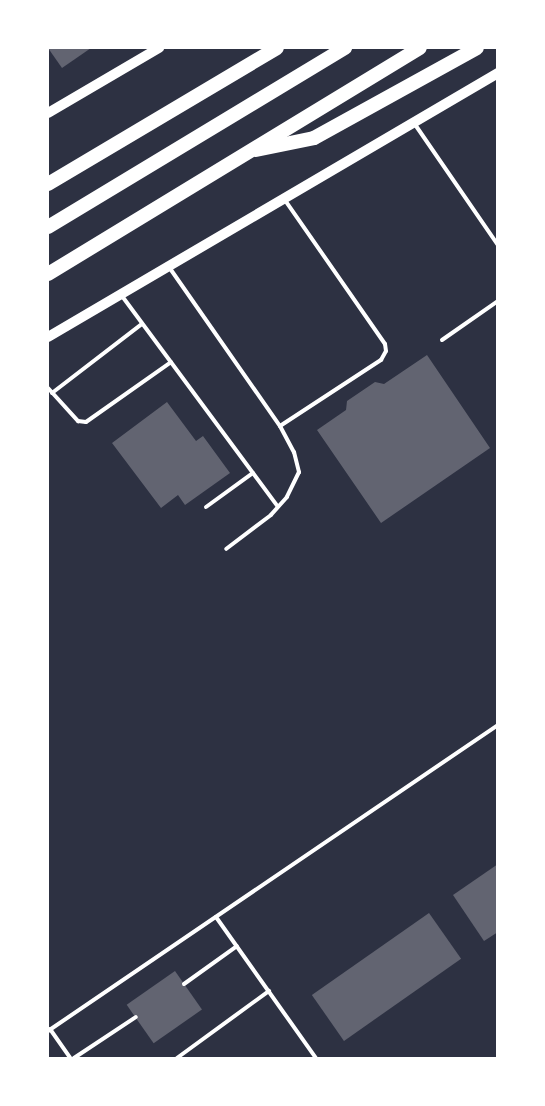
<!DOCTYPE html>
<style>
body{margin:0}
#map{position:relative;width:545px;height:1106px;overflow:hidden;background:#2d3142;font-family:Helvetica,sans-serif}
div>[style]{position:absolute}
.building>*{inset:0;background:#626471;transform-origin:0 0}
.service>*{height:4px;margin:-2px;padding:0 2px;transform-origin:2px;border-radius:2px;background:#fff}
.secondary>*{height:10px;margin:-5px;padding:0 5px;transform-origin:5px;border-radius:5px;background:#fff}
.motorway>*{height:14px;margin:-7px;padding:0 7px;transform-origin:7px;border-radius:7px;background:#fff}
span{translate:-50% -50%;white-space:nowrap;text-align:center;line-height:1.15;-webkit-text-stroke:5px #fff;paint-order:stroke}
.frame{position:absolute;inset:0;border:49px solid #fff;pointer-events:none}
</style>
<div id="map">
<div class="building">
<i style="clip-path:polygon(48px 48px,91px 48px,62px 68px)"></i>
<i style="clip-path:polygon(427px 355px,490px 448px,381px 523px,317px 430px,346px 410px,347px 401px,375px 382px,384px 384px)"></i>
<i style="clip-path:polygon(167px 402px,196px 441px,203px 436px,230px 473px,185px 505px,178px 495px,161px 508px,112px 443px)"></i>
<i style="clip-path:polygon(498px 864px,498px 932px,484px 941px,453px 895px)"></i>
<i style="left:429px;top:913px;width:56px;height:143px;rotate:55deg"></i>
<i style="left:175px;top:971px;width:47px;height:59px;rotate:55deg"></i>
</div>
<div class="service">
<i style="left:414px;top:123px;width:148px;rotate:55.5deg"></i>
<i style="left:169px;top:267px;width:194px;rotate:55.1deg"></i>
<i style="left:280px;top:426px;width:30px;rotate:62deg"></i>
<i style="left:294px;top:452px;width:21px;rotate:76deg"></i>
<i style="left:299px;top:472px;width:28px;rotate:116deg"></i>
<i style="left:287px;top:497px;width:24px;rotate:132deg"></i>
<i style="left:271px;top:515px;width:56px;rotate:142.9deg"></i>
<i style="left:122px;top:296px;width:262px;rotate:53.5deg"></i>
<i style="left:442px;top:340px;width:68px;rotate:-34.9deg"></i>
<i style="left:48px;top:388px;width:45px;rotate:47.7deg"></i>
<i style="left:78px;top:421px;width:8px;rotate:7deg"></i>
<i style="left:86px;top:422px;width:104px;rotate:-35.2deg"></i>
<i style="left:52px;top:393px;width:113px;rotate:-37.5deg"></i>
<i style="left:280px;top:426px;width:121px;rotate:-33.2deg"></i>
<i style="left:381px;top:360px;width:10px;rotate:-61deg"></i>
<i style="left:386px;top:351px;width:7px;rotate:-98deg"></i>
<i style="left:385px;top:344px;width:175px;rotate:-124.8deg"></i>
<i style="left:206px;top:507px;width:58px;rotate:-35.9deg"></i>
<i style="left:216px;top:917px;width:173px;rotate:54.7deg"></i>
<i style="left:184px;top:984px;width:65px;rotate:-35.6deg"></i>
<i style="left:50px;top:1029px;width:35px;rotate:55deg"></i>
<i style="left:48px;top:1031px;width:544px;rotate:-34.22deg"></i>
<i style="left:74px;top:1058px;width:74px;rotate:-33.5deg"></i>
<i style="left:177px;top:1058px;width:114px;rotate:-36.1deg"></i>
</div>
<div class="secondary">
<i style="left:48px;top:113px;width:129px;rotate:-30.4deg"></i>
<i style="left:48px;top:337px;width:522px;rotate:-30.4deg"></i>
</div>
<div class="motorway">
<i style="left:256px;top:150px;width:59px;rotate:-11.7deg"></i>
<i style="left:314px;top:138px;width:186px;rotate:-28.9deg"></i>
<i style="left:48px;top:184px;width:266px;rotate:-30.7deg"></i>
<i style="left:48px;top:227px;width:347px;rotate:-31.1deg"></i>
<i style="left:48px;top:274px;width:435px;rotate:-31.3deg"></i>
</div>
<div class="frame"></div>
</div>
